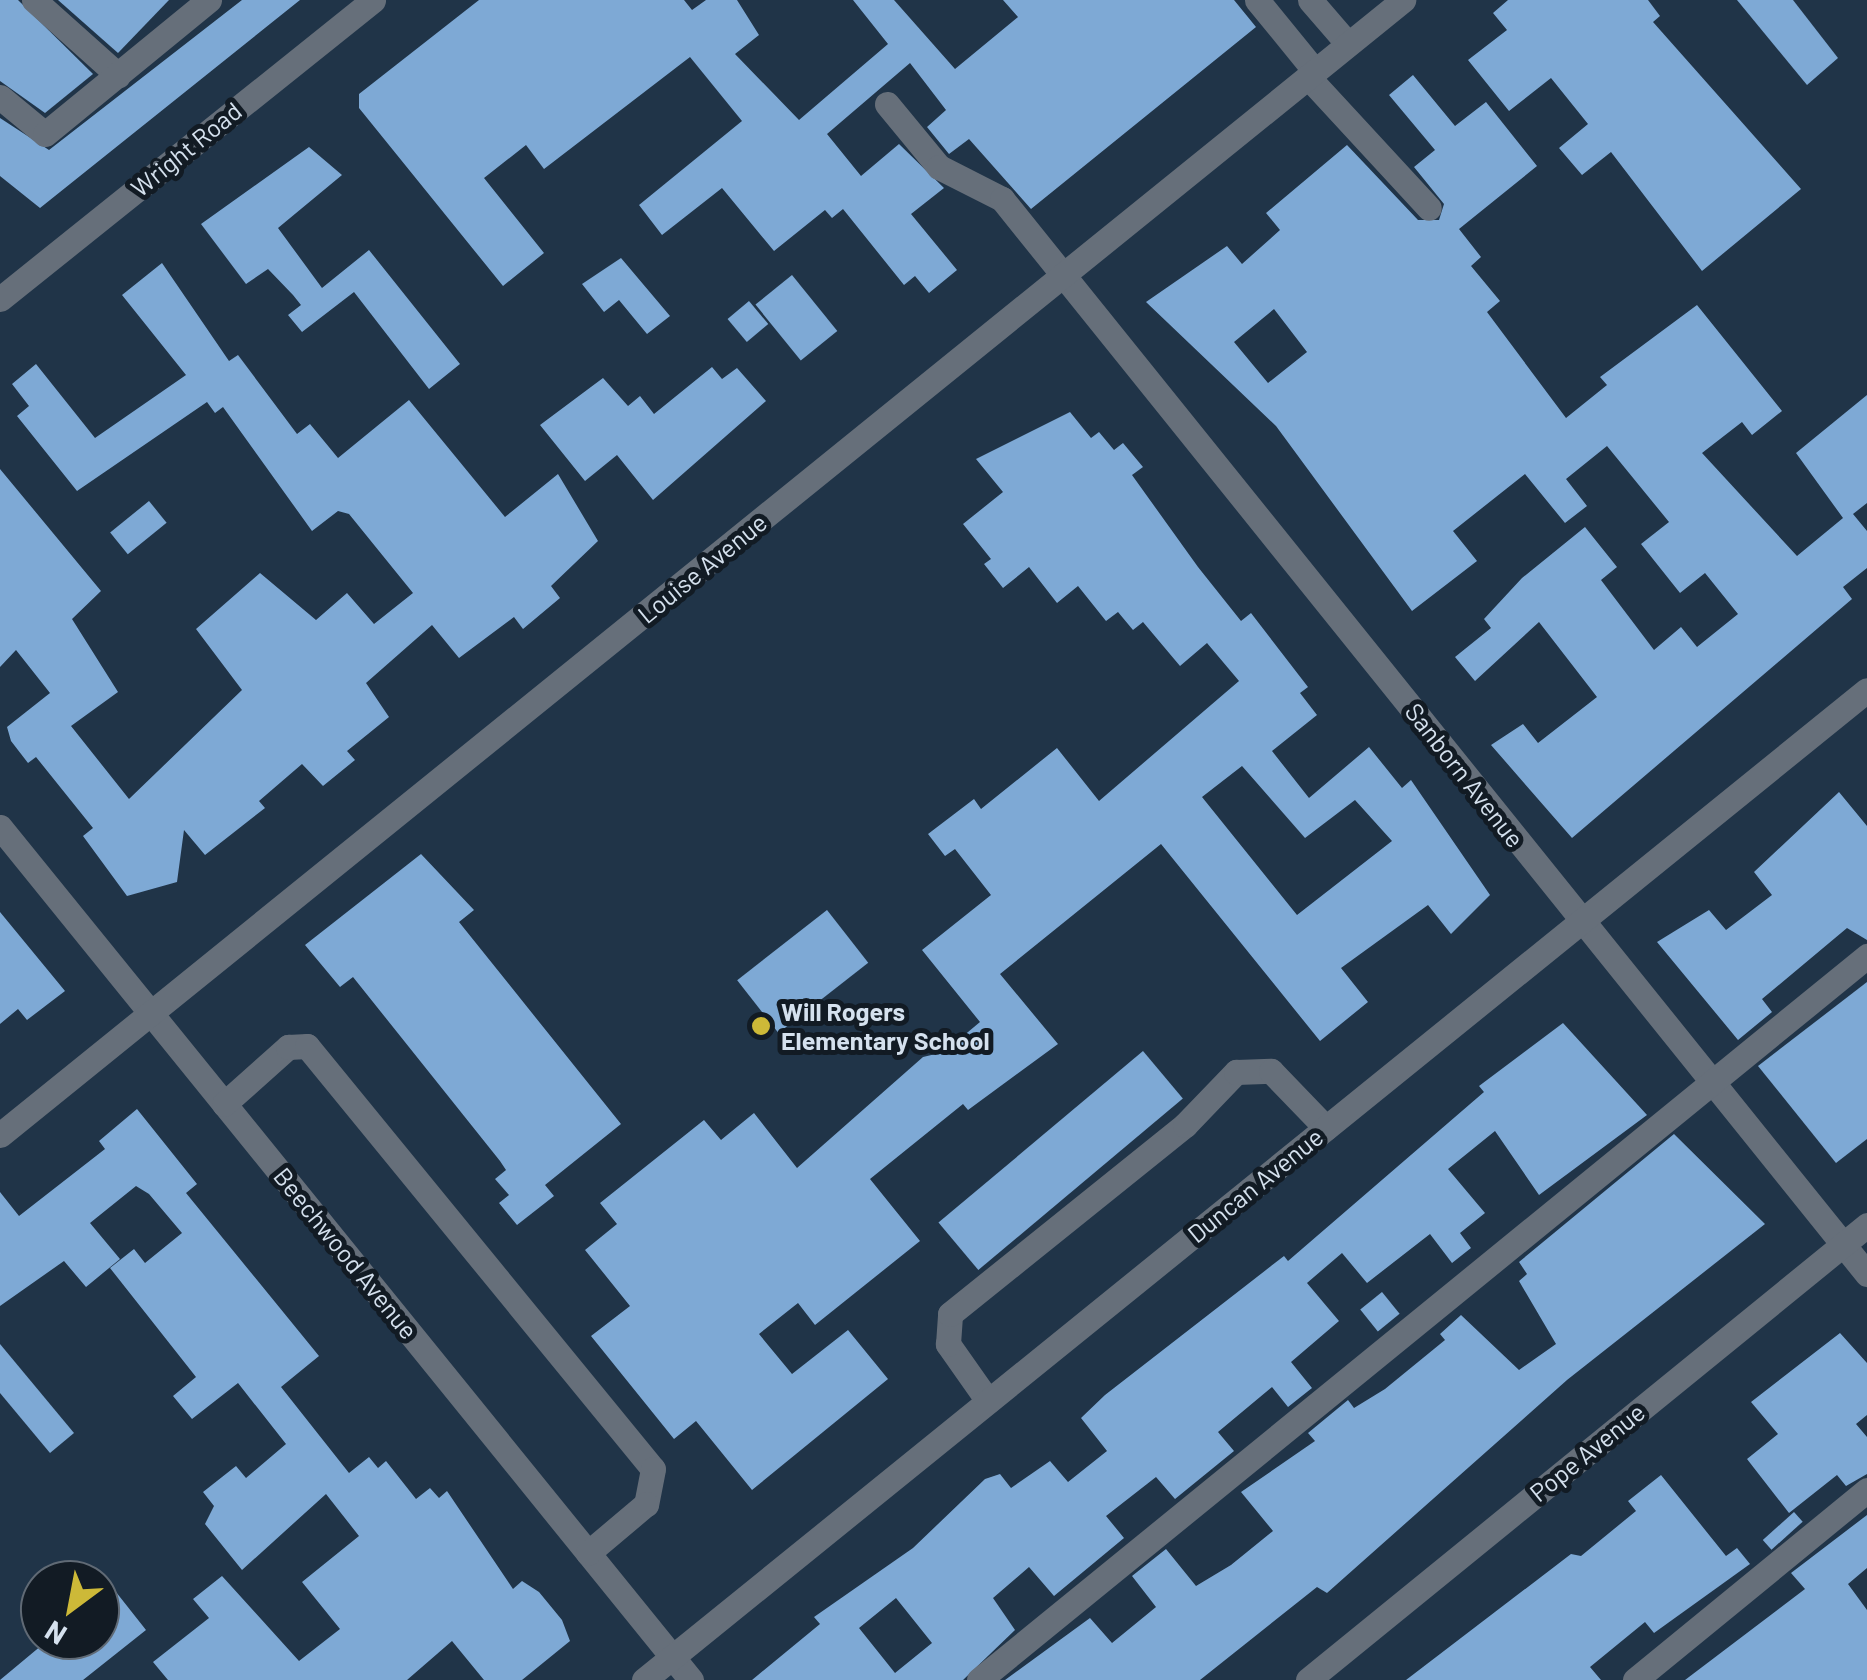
<!DOCTYPE html>
<style>
body{margin:0}
#map{position:relative;width:1867px;height:1680px;overflow:hidden;background:#203448;font-family:Barlow,sans-serif}
div>[style]{position:absolute}
.building>*{inset:0;background:#7ea9d5;transform-origin:0 0}
.minor>*{height:25px;margin:-12.5px;padding:0 12.5px;transform-origin:12.5px;border-radius:12.5px;background:#666f7a}
.dots>*{width:28px;height:28px;translate:-50% -50%;box-sizing:border-box;border:5px solid #121b24;border-radius:50%}
span{translate:-50% -50%;white-space:nowrap;text-align:center;line-height:1.15;-webkit-text-stroke:10px #121b24;paint-order:stroke}
.street-label{font-size:25px;color:#d5e1ee}
.poi-label{font-size:25px;color:#d5e1ee;font-weight:700}
.left{translate:0 -50%;text-align:left}
.north{position:absolute;left:20px;top:1560px;width:100px;height:100px;box-sizing:border-box;background:#121b24;border:2px solid #606a75;border-radius:50%;rotate:212deg;font-size:28px;font-weight:700;line-height:40px;text-align:center;color:#d5e1ee}
.north::after{content:'';display:block;margin:auto;width:35px;height:45px;background:#cdb938;clip-path:polygon(50% 0,100% 100%,50% 72%,0 100%)}
</style>
<div id="map">
<div class="building">
<i style="clip-path:polygon(0 0,18px 0,93px 74px,45px 113px,0 81px)"></i>
<i style="clip-path:polygon(58px 0,169px 0,118px 53px)"></i>
<i style="clip-path:polygon(242px 0,300px 0,40px 208px,0 176px,0 118px,49px 150px)"></i>
<i style="clip-path:polygon(479px 0,684px 0,692px 10px,706px 0,737px 0,759px 35px,735px 54px,799px 120px,888px 44px,853px 0,894px 0,955px 69px,1018px 17px,1003px 0,1234px 0,1256px 27px,1031px 209px,969px 139px,949px 154px,927px 127px,946px 110px,910px 63px,827px 134px,861px 176px,899px 144px,944px 188px,911px 214px,957px 270px,929px 293px,915px 276px,904px 285px,843px 209px,832px 218px,825px 210px,774px 251px,722px 188px,662px 235px,639px 205px,742px 121px,690px 57px,544px 169px,526px 145px,484px 178px,544px 253px,503px 286px,359px 108px,359px 94px)"></i>
<i style="clip-path:polygon(1508px 0,1648px 0,1660px 16px,1653px 22px,1801px 189px,1702px 271px,1611px 152px,1582px 175px,1559px 148px,1588px 124px,1551px 78px,1509px 111px,1468px 60px,1507px 30px,1493px 13px)"></i>
<i style="clip-path:polygon(1737px 0,1793px 0,1838px 58px,1807px 85px)"></i>
<i style="clip-path:polygon(evenodd,1413px 75px,1455px 126px,1486px 102px,1537px 166px,1459px 229px,1481px 257px,1471px 266px,1500px 301px,1487px 312px,1566px 418px,1607px 385px,1600px 377px,1697px 305px,1782px 411px,1752px 435px,1742px 422px,1702px 453px,1797px 556px,1843px 518px,1796px 453px,1867px 395px,1867px 503px,1853px 514px,1867px 531px,1867px 568px,1843px 587px,1852px 599px,1572px 838px,1491px 745px,1523px 724px,1538px 743px,1597px 697px,1539px 622px,1475px 681px,1455px 657px,1491px 628px,1484px 619px,1522px 578px,1585px 527px,1617px 567px,1601px 580px,1654px 650px,1681px 627px,1697px 647px,1738px 614px,1705px 573px,1680px 593px,1641px 544px,1669px 522px,1607px 446px,1566px 479px,1587px 506px,1565px 523px,1525px 474px,1453px 531px,1477px 561px,1412px 611px,1276px 426px,1146px 302px,1227px 246px,1242px 264px,1280px 230px,1266px 213px,1347px 145px,1418px 220px,1439px 220px,1444px 204px,1414px 167px,1435px 150px,1389px 95px,1413px 75px,1274px 309px,1307px 352px,1268px 383px,1234px 342px,1274px 309px)"></i>
<i style="clip-path:polygon(309px 147px,342px 175px,278px 228px,322px 288px,369px 250px,460px 364px,429px 389px,354px 292px,302px 332px,288px 315px,301px 305px,293px 295px,268px 269px,246px 284px,201px 224px)"></i>
<i style="clip-path:polygon(621px 258px,670px 316px,647px 334px,619px 300px,604px 312px,582px 284px)"></i>
<i style="clip-path:polygon(162px 263px,229px 361px,238px 355px,297px 434px,310px 424px,338px 458px,409px 400px,505px 517px,558px 474px,598px 541px,551px 586px,560px 598px,523px 629px,514px 617px,459px 658px,432px 625px,366px 683px,389px 717px,347px 751px,355px 760px,323px 786px,302px 764px,259px 801px,265px 808px,205px 855px,184px 830px,177px 882px,127px 896px,83px 836px,93px 828px,36px 757px,28px 763px,11px 741px,7px 727px,50px 693px,16px 650px,0 667px,0 469px,101px 591px,72px 619px,118px 692px,71px 726px,129px 799px,242px 690px,196px 629px,260px 573px,316px 620px,347px 593px,374px 624px,413px 593px,349px 514px,338px 511px,312px 531px,223px 407px,215px 413px,207px 402px,77px 491px,17px 416px,29px 406px,12px 384px,36px 364px,95px 438px,186px 375px,122px 295px)"></i>
<i style="left:792px;top:275px;width:72px;height:47px;rotate:51deg"></i>
<i style="left:749px;top:301px;width:30px;height:28px;rotate:50deg"></i>
<i style="clip-path:polygon(712px 367px,722px 379px,737px 368px,766px 401px,653px 500px,617px 455px,585px 481px,540px 425px,603px 378px,628px 406px,640px 396px,654px 414px)"></i>
<i style="clip-path:polygon(evenodd,1070px 412px,1091px 438px,1099px 432px,1114px 450px,1123px 443px,1143px 467px,1132px 475px,1198px 567px,1241px 621px,1251px 613px,1308px 687px,1300px 693px,1317px 715px,1272px 751px,1309px 798px,1369px 747px,1402px 788px,1411px 780px,1490px 895px,1451px 934px,1428px 905px,1341px 968px,1368px 1002px,1320px 1041px,1161px 844px,1000px 974px,1058px 1044px,968px 1110px,963px 1104px,870px 1179px,920px 1241px,815px 1325px,798px 1303px,759px 1334px,792px 1374px,848px 1330px,888px 1379px,752px 1490px,696px 1421px,674px 1439px,591px 1336px,630px 1306px,585px 1250px,617px 1224px,600px 1203px,704px 1120px,721px 1140px,754px 1113px,797px 1168px,923px 1057px,944px 1052px,980px 1022px,922px 950px,991px 895px,955px 849px,945px 856px,928px 834px,974px 799px,981px 809px,1057px 748px,1099px 801px,1239px 681px,1207px 643px,1180px 666px,1143px 622px,1133px 630px,1118px 612px,1106px 621px,1078px 586px,1057px 603px,1029px 567px,1003px 588px,984px 564px,991px 559px,963px 524px,1003px 492px,976px 459px,1070px 412px,1242px 766px,1305px 838px,1355px 800px,1392px 841px,1297px 915px,1202px 797px,1242px 766px)"></i>
<i style="left:149px;top:501px;width:28px;height:50px;rotate:51deg"></i>
<i style="clip-path:polygon(1839px 792px,1867px 826px,1867px 940px,1847px 928px,1762px 999px,1772px 1012px,1738px 1040px,1657px 942px,1709px 910px,1726px 930px,1772px 895px,1754px 872px)"></i>
<i style="clip-path:polygon(421px 854px,474px 910px,459px 922px,621px 1124px,545px 1185px,554px 1196px,517px 1225px,499px 1203px,509px 1195px,495px 1179px,506px 1170px,500px 1161px,353px 977px,340px 987px,305px 945px)"></i>
<i style="left:827px;top:910px;width:67px;height:114px;rotate:52deg"></i>
<i style="clip-path:polygon(0 912px,65px 991px,27px 1020px,18px 1009px,0 1024px)"></i>
<i style="clip-path:polygon(1867px 982px,1867px 1139px,1836px 1163px,1758px 1066px)"></i>
<i style="clip-path:polygon(evenodd,1563px 1023px,1647px 1115px,1539px 1195px,1495px 1131px,1448px 1169px,1485px 1213px,1460px 1233px,1471px 1248px,1452px 1263px,1430px 1234px,1367px 1283px,1342px 1253px,1307px 1283px,1339px 1321px,1291px 1362px,1312px 1388px,1288px 1407px,1272px 1387px,1218px 1432px,1234px 1451px,1175px 1499px,1156px 1477px,1106px 1516px,1124px 1538px,1054px 1596px,1029px 1567px,993px 1598px,1015px 1630px,963px 1680px,752px 1680px,820px 1624px,814px 1617px,913px 1548px,985px 1479px,1000px 1474px,1011px 1488px,1050px 1461px,1068px 1482px,1107px 1451px,1081px 1418px,1105px 1395px,1284px 1256px,1288px 1261px,1484px 1092px,1479px 1086px,1563px 1023px,896px 1598px,932px 1643px,895px 1673px,859px 1628px,896px 1598px)"></i>
<i style="left:1143px;top:1051px;width:62px;height:267px;rotate:50deg"></i>
<i style="clip-path:polygon(137px 1109px,197px 1184px,186px 1193px,319px 1356px,281px 1387px,349px 1473px,369px 1457px,378px 1468px,386px 1461px,416px 1499px,430px 1488px,439px 1498px,447px 1491px,513px 1589px,522px 1581px,539px 1592px,562px 1620px,570px 1641px,522px 1680px,484px 1680px,452px 1641px,407px 1680px,168px 1680px,153px 1662px,209px 1618px,193px 1599px,222px 1576px,299px 1661px,340px 1629px,302px 1582px,359px 1536px,326px 1494px,242px 1570px,205px 1524px,214px 1506px,203px 1492px,236px 1466px,246px 1478px,286px 1444px,238px 1383px,192px 1419px,173px 1396px,196px 1377px,110px 1268px,134px 1249px,145px 1263px,182px 1233px,149px 1194px,136px 1186px,90px 1223px,120px 1259px,86px 1287px,64px 1261px,0 1306px,0 1192px,19px 1216px,105px 1149px,99px 1141px)"></i>
<i style="clip-path:polygon(1674px 1134px,1765px 1224px,1567px 1380px,1327px 1593px,1317px 1587px,1200px 1680px,1005px 1680px,1090px 1618px,1112px 1643px,1156px 1607px,1132px 1576px,1166px 1549px,1196px 1586px,1231px 1565px,1273px 1531px,1241px 1492px,1315px 1441px,1308px 1433px,1348px 1400px,1354px 1408px,1385px 1389px,1445px 1340px,1440px 1334px,1461px 1315px,1519px 1370px,1556px 1344px,1519px 1281px,1527px 1274px,1519px 1262px)"></i>
<i style="left:1382px;top:1292px;width:28px;height:28px;rotate:51deg"></i>
<i style="clip-path:polygon(1840px 1333px,1867px 1363px,1867px 1415px,1856px 1424px,1867px 1437px,1867px 1474px,1846px 1486px,1837px 1475px,1789px 1513px,1747px 1459px,1778px 1434px,1751px 1402px)"></i>
<i style="clip-path:polygon(0 1344px,74px 1433px,50px 1453px,0 1393px)"></i>
<i style="clip-path:polygon(1661px 1475px,1726px 1556px,1737px 1548px,1750px 1564px,1654px 1633px,1645px 1622px,1590px 1667px,1601px 1680px,1406px 1680px,1571px 1554px,1581px 1556px,1636px 1511px,1628px 1501px)"></i>
<i style="left:1794px;top:1512px;width:13px;height:42px;rotate:48deg"></i>
<i style="clip-path:polygon(1867px 1515px,1867px 1568px,1848px 1584px,1867px 1610px,1867px 1680px,1685px 1680px,1805px 1589px,1791px 1573px)"></i>
<i style="clip-path:polygon(116px 1592px,146px 1630px,83px 1680px,0 1680px,48px 1640px,100px 1640px,100px 1605px)"></i>
</div>
<div class="minor">
<i style="left:34px;top:0;width:113px;rotate:41.8deg"></i>
<i style="left:1257px;top:0;width:92px;rotate:50.8deg"></i>
<i style="left:1310px;top:0;width:58px;rotate:49.2deg"></i>
<i style="left:1308px;top:77px;width:178px;rotate:47.3deg"></i>
<i style="left:0;top:97px;width:58px;rotate:39.4deg"></i>
<i style="left:45px;top:134px;width:212px;rotate:-39.3deg"></i>
<i style="left:887px;top:104px;width:82px;rotate:50.5deg"></i>
<i style="left:939px;top:167px;width:71px;rotate:26.9deg"></i>
<i style="left:1002px;top:199px;width:1380px;rotate:51.18deg"></i>
<i style="left:0;top:299px;width:478px;rotate:-38.7deg"></i>
<i style="left:0;top:827px;width:1098px;rotate:50.99deg"></i>
<i style="left:224px;top:1104px;width:86px;rotate:-41.7deg"></i>
<i style="left:288px;top:1047px;width:19px;rotate:-3deg"></i>
<i style="left:307px;top:1046px;width:546px;rotate:50.72deg"></i>
<i style="left:653px;top:1469px;width:36px;rotate:101deg"></i>
<i style="left:646px;top:1504px;width:76px;rotate:139.8deg"></i>
<i style="left:0;top:1135px;width:1805px;rotate:-38.97deg"></i>
<i style="left:988px;top:1401px;width:70px;rotate:-125.1deg"></i>
<i style="left:948px;top:1344px;width:30px;rotate:-86deg"></i>
<i style="left:950px;top:1314px;width:302px;rotate:-38.8deg"></i>
<i style="left:1185px;top:1125px;width:74px;rotate:-46.1deg"></i>
<i style="left:1236px;top:1072px;width:35px;rotate:-2deg"></i>
<i style="left:1271px;top:1071px;width:79px;rotate:46deg"></i>
<i style="left:644px;top:1680px;width:1573px;rotate:-38.99deg"></i>
<i style="left:979px;top:1680px;width:1146px;rotate:-39.19deg"></i>
<i style="left:1308px;top:1680px;width:721px;rotate:-39.14deg"></i>
<i style="left:1635px;top:1680px;width:300px;rotate:-39.3deg"></i>
</div>
<div class="dots">
<i style="left:761px;top:1026px;background:#cdb938"></i>
</div>
<div class="street-label">
<span style="left:186px;top:149px;rotate:-39deg">Wright Road</span>
<span style="left:702px;top:568px;rotate:-39deg">Louise Avenue</span>
<span style="left:1465px;top:775px;rotate:52deg">Sanborn Avenue</span>
<span style="left:1255px;top:1185px;rotate:-39deg">Duncan Avenue</span>
<span style="left:346px;top:1253px;rotate:51deg">Beechwood Avenue</span>
<span style="left:1587px;top:1452px;rotate:-39deg">Pope Avenue</span>
</div>
<div class="poi-label">
<span class="left" style="left:781px;top:1026px">Will Rogers<br>Elementary School</span>
</div>
<div class="north">N</div>
</div>
